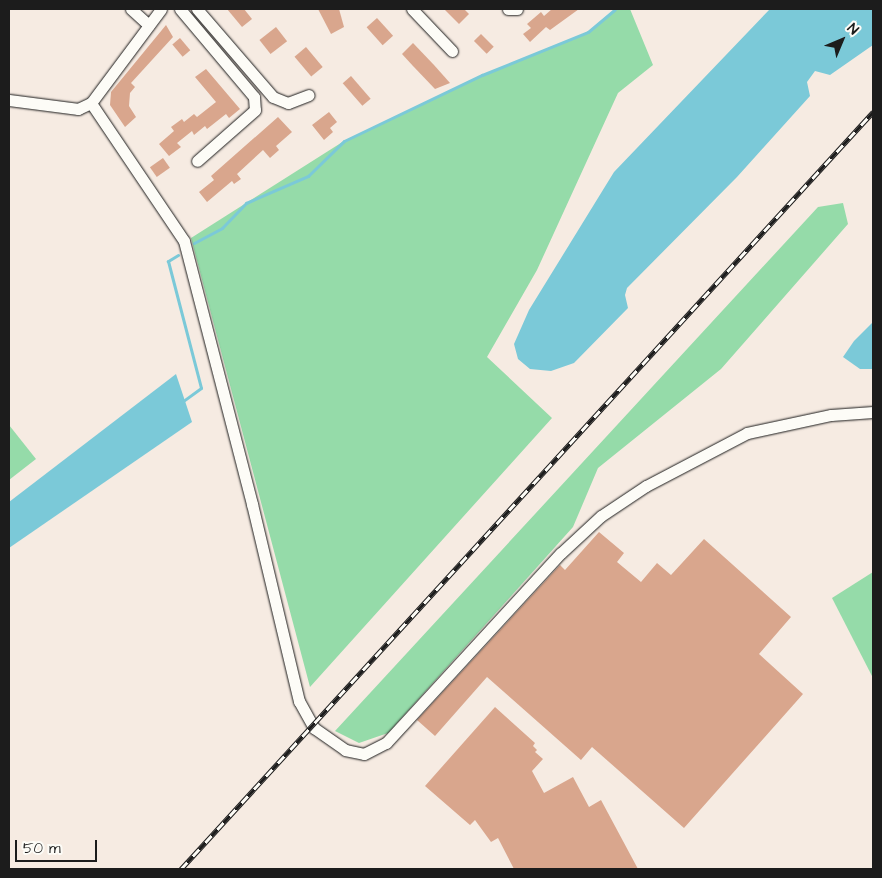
<!DOCTYPE html>
<style>
body{margin:0}
#map{position:relative;width:882px;height:878px;overflow:hidden;background:#f6ebe2;font-family:"Architects Daughter",sans-serif}
div>[style]{position:absolute}
.green>*{inset:0;background:#95dba9}
.water>*{inset:0;background:#7bc9d8}
.stream>*{height:3px;margin:-1.5px;padding:0 1.5px;transform-origin:1.5px;border-radius:1.5px;background:#7bc9d8}
.building>*{inset:0;background:#d9a68d;transform-origin:0 0}
.roads{filter:drop-shadow(0 0 1px #1c1c1c) drop-shadow(0 0 1px #1c1c1c)}
.street>*{height:11px;margin:-5.5px;padding:0 5.5px;transform-origin:5.5px;border-radius:5.5px;background:#fdfcf7}
.rail>*{height:5px;margin-top:-2.5px;transform-origin:0;background:repeating-linear-gradient(90deg,#fdfcf7 0 9px,#1c1c1c 0 18px);box-sizing:border-box;border-block:1px solid #1c1c1c}
span{translate:-50% -50%;white-space:nowrap;text-align:center;line-height:1.15;-webkit-text-stroke:4px #fdfcf7;paint-order:stroke}
.frame{position:absolute;inset:0;border:10px solid #1c1c1c;pointer-events:none}
.north{position:absolute;left:817px;top:15px;width:50px;height:50px;-webkit-text-stroke:4px #fdfcf7;paint-order:stroke;rotate:45deg;font-size:14px;font-weight:700;line-height:20px;text-align:center;color:#1c1c1c}
.north::after{content:'';display:block;margin:auto;width:18px;height:22px;background:#1c1c1c;clip-path:polygon(50% 0,100% 100%,50% 72%,0 100%)}
.scale{position:absolute;left:15px;top:840px;width:82px;height:22px;box-sizing:border-box;border:2px solid #1c1c1c;border-top:0;padding-left:6px;font-size:15px;line-height:18px;white-space:nowrap;color:#1c1c1c;-webkit-text-stroke:4px #fdfcf7;paint-order:stroke}
</style>
<div id="map">
<div class="green">
<i style="clip-path:polygon(615px 9px,630px 9px,653px 65px,618px 93px,537px 270px,487px 357px,552px 418px,310px 687px,191px 238px,344px 141px,482px 75px,588px 32px)"></i>
<i style="clip-path:polygon(843px 203px,848px 224px,721px 369px,598px 468px,573px 527px,388px 733px,359px 743px,335px 731px,818px 207px)"></i>
<i style="clip-path:polygon(9px 425px,36px 459px,9px 480px)"></i>
<i style="clip-path:polygon(873px 572px,873px 678px,832px 598px)"></i>
</div>
<div class="water">
<i style="clip-path:polygon(770px 9px,873px 9px,873px 45px,830px 75px,815px 71px,807px 82px,810px 96px,737px 177px,627px 288px,625px 295px,628px 308px,574px 363px,551px 371px,530px 369px,518px 359px,514px 344px,529px 310px,614px 172px)"></i>
<i style="clip-path:polygon(873px 322px,873px 369px,860px 369px,843px 357px,854px 341px)"></i>
<i style="clip-path:polygon(176px 374px,192px 422px,9px 548px,9px 502px)"></i>
</div>
<div class="stream">
<i style="left:194px;top:243px;width:32px;rotate:-28deg"></i>
<i style="left:222px;top:228px;width:35px;rotate:-46deg"></i>
<i style="left:246px;top:203px;width:68px;rotate:-23.5deg"></i>
<i style="left:308px;top:176px;width:50px;rotate:-44.2deg"></i>
<i style="left:344px;top:141px;width:153px;rotate:-25.6deg"></i>
<i style="left:482px;top:75px;width:114px;rotate:-22.1deg"></i>
<i style="left:588px;top:32px;width:35px;rotate:-40deg"></i>
<i style="left:178px;top:255px;width:12px;rotate:149deg"></i>
<i style="left:168px;top:261px;width:131px;rotate:75.4deg"></i>
<i style="left:201px;top:388px;width:24px;rotate:144deg"></i>
</div>
<div class="building">
<i style="clip-path:polygon(227px 9px,244px 9px,252px 19px,242px 27px)"></i>
<i style="clip-path:polygon(318px 9px,339px 9px,344px 27px,331px 34px)"></i>
<i style="clip-path:polygon(444px 9px,464px 9px,469px 14px,459px 24px)"></i>
<i style="clip-path:polygon(552px 9px,579px 9px,550px 30px,546px 27px,530px 42px,523px 34px,531px 28px,527px 24px,541px 12px,544px 16px)"></i>
<i style="left:377px;top:18px;width:24px;height:14px;rotate:48deg"></i>
<i style="clip-path:polygon(166px 25px,173px 37px,131px 83px,135px 87px,130px 93px,129px 106px,136px 117px,125px 127px,110px 105px,111px 92px)"></i>
<i style="left:276px;top:27px;width:18px;height:21px;rotate:52deg"></i>
<i style="left:481px;top:34px;width:18px;height:10px;rotate:45deg"></i>
<i style="left:180px;top:38px;width:16px;height:10px;rotate:50deg"></i>
<i style="clip-path:polygon(413px 43px,434px 65px,450px 83px,435px 89px,413px 66px,402px 54px)"></i>
<i style="left:306px;top:47px;width:26px;height:15px;rotate:50deg"></i>
<i style="clip-path:polygon(206px 69px,240px 109px,229px 118px,226px 114px,207px 129px,205px 126px,194px 135px,192px 131px,177px 143px,181px 147px,169px 156px,159px 144px,174px 131px,171px 127px,182px 119px,184px 122px,194px 114px,197px 117px,216px 102px,195px 77px)"></i>
<i style="left:351px;top:76px;width:30px;height:11px;rotate:49deg"></i>
<i style="clip-path:polygon(329px 112px,337px 122px,330px 128px,333px 132px,324px 140px,312px 125px)"></i>
<i style="clip-path:polygon(278px 117px,292px 132px,276px 146px,279px 150px,270px 158px,263px 150px,237px 174px,241px 179px,234px 184px,232px 181px,207px 202px,199px 192px,214px 180px,211px 176px)"></i>
<i style="left:163px;top:158px;width:12px;height:16px;rotate:55deg"></i>
<i style="clip-path:polygon(599px 532px,624px 553px,617px 562px,641px 582px,657px 563px,671px 575px,704px 539px,791px 617px,759px 654px,803px 694px,684px 828px,592px 747px,581px 760px,487px 677px,435px 736px,417px 720px,560px 565px,565px 570px)"></i>
<i style="clip-path:polygon(495px 707px,535px 743px,533px 746px,537px 750px,535px 752px,543px 759px,532px 771px,544px 793px,573px 777px,589px 807px,601px 800px,638px 869px,514px 869px,498px 838px,491px 842px,475px 820px,470px 825px,425px 786px)"></i>
</div>
<div class="roads">
<div class="street">
<i style="left:131px;top:9px;width:24px;rotate:42deg"></i>
<i style="left:180px;top:9px;width:115px;rotate:49.9deg"></i>
<i style="left:254px;top:97px;width:13px;rotate:86deg"></i>
<i style="left:255px;top:110px;width:77px;rotate:138.7deg"></i>
<i style="left:197px;top:9px;width:116px;rotate:49.2deg"></i>
<i style="left:273px;top:97px;width:16px;rotate:22deg"></i>
<i style="left:288px;top:103px;width:22px;rotate:-21deg"></i>
<i style="left:412px;top:9px;width:58px;rotate:46.4deg"></i>
<i style="left:508px;top:9px;width:9px"></i>
<i style="left:9px;top:100px;width:70px;rotate:7.4deg"></i>
<i style="left:78px;top:109px;width:14px;rotate:-25deg"></i>
<i style="left:91px;top:103px;width:166px;rotate:56deg"></i>
<i style="left:184px;top:241px;width:272px;rotate:75.5deg"></i>
<i style="left:252px;top:504px;width:203px;rotate:76.6deg"></i>
<i style="left:299px;top:701px;width:31px;rotate:61deg"></i>
<i style="left:314px;top:728px;width:38px;rotate:35deg"></i>
<i style="left:345px;top:750px;width:19px;rotate:12deg"></i>
<i style="left:364px;top:754px;width:25px;rotate:-27deg"></i>
<i style="left:386px;top:743px;width:258px;rotate:-47.4deg"></i>
<i style="left:561px;top:553px;width:54px;rotate:-42.8deg"></i>
<i style="left:601px;top:516px;width:54px;rotate:-33.7deg"></i>
<i style="left:646px;top:486px;width:114px;rotate:-27.7deg"></i>
<i style="left:747px;top:433px;width:86px;rotate:-12.1deg"></i>
<i style="left:831px;top:415px;width:42px;rotate:-4.1deg"></i>
<i style="left:91px;top:103px;width:117px;rotate:-53.3deg"></i>
</div>
</div>
<div class="rail">
<i style="left:181px;top:869px;width:1026px;rotate:-47.57deg"></i>
</div>
<div class="frame"></div>
<div class="north">N</div>
<div class="scale">50 m</div>
</div>
